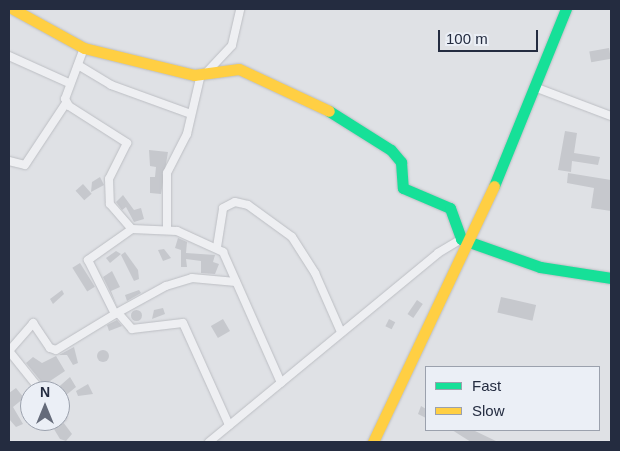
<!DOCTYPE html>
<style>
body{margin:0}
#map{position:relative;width:620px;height:451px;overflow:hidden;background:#dfe1e5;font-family:Arial,sans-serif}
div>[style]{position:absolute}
.building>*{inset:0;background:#c6c8cd;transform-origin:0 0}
.round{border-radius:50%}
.roads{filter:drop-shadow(0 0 1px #bcbec3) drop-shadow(0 0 1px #bcbec3)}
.street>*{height:8px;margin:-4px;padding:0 4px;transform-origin:4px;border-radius:4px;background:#eeeff2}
.fast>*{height:11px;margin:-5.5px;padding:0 5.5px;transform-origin:5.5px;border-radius:5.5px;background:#16e098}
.slow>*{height:11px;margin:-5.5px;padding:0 5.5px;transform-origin:5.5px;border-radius:5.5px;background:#ffcf43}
span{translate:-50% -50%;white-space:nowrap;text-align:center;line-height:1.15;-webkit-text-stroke:4px #ebeff6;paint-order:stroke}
.frame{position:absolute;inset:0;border:10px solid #242c40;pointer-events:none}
.legend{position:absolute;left:425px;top:366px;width:175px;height:65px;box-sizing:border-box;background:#ebeff6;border:1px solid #9ba1ad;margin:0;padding:6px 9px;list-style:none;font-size:15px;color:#242c40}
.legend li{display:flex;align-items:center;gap:10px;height:25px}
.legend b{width:25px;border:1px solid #9ba1ad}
.north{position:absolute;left:20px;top:381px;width:50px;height:50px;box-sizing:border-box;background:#ebeff6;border:1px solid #9ba1ad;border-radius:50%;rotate:0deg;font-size:14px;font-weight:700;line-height:20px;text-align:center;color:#242c40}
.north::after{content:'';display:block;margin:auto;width:18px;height:22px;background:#656b7a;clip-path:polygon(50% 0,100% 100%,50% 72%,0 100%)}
.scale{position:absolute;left:438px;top:30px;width:100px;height:22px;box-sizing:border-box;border:2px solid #242c40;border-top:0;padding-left:6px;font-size:15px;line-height:18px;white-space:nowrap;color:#242c40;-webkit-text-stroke:4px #ebeff6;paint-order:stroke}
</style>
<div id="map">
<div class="building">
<i style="left:609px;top:48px;width:11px;height:20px;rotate:80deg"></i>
<i style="clip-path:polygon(565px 131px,577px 133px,574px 153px,600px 157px,598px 165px,572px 161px,571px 172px,558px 170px)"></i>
<i style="clip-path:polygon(149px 150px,168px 152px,161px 194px,150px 193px,150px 177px,155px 177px,156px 167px,150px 166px)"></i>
<i style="clip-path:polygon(568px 173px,611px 180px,611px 211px,591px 208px,594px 188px,567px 183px)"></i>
<i style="clip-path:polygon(100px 177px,104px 185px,91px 192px,92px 182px)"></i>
<i style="left:83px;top:184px;width:13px;height:10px;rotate:48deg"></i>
<i style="clip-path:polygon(123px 195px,134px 210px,141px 208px,144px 219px,134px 222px,126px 207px,122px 210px,116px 202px)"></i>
<i style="clip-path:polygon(178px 238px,187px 242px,186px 253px,215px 255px,213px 262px,219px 264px,215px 274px,201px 273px,201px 261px,186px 259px,187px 267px,181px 267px,181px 250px,175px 248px)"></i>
<i style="clip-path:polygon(164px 249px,171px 258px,163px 261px,158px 250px)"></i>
<i style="clip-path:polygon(116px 251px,121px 254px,110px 263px,106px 258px)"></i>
<i style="clip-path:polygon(125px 252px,138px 270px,139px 279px,134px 281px,121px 255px)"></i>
<i style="left:80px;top:263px;width:28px;height:9px;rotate:58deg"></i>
<i style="clip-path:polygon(112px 271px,120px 287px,111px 291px,117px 306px,103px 277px)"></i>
<i style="clip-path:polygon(62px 290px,64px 294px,53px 304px,50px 299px)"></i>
<i style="clip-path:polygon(139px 290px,141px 293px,127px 301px,125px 295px)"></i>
<i style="left:501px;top:297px;width:36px;height:16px;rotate:13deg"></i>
<i style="left:417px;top:300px;width:7px;height:17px;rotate:34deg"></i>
<i style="clip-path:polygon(163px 308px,165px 314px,152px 319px,154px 310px)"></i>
<i class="round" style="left:130.5px;top:309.5px;width:11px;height:11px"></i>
<i style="left:223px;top:319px;width:14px;height:14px;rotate:60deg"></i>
<i style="left:389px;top:319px;width:7px;height:8px;rotate:27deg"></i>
<i style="clip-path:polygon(117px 320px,122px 326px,109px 331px,107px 325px)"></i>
<i style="clip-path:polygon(74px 347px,78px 363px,73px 365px,67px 355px,59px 355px)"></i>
<i class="round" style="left:97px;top:350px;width:12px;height:12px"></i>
<i style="clip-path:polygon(56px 356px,65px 371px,44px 385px,26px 363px,33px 357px,42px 363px)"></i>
<i style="clip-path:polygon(70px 377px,76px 387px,60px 400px,60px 391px,54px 391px)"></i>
<i style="clip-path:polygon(88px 384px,93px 394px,78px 396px,76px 391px)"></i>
<i style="clip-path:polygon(16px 388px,24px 398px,13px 407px,23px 424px,16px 427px,9px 419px,9px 393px)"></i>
<i style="clip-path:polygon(421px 406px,426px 409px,426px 418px,418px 414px)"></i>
<i style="clip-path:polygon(49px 421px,63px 422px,72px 434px,66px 441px,60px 439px)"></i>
<i style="clip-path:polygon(452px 430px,473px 430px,498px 442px,471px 442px)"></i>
</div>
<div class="roads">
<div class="street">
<i style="left:84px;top:48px;width:54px;rotate:110.4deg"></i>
<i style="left:65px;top:99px;width:8px;rotate:60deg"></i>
<i style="left:69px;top:106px;width:69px;rotate:32.5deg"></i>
<i style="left:127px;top:143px;width:40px;rotate:116.6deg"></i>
<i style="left:109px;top:179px;width:25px;rotate:88deg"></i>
<i style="left:110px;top:204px;width:33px;rotate:49deg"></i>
<i style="left:132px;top:229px;width:45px;rotate:2.5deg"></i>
<i style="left:177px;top:231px;width:51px;rotate:24.5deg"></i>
<i style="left:223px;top:252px;width:143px;rotate:66.1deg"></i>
<i style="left:9px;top:56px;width:66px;rotate:24.2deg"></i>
<i style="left:78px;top:65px;width:39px;rotate:31deg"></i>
<i style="left:111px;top:85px;width:85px;rotate:19.9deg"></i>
<i style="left:208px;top:71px;width:35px;rotate:-47deg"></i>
<i style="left:232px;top:45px;width:37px;rotate:-77deg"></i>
<i style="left:537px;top:88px;width:79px;rotate:20.7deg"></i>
<i style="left:9px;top:161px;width:16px;rotate:14deg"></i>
<i style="left:25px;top:165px;width:74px;rotate:-56.5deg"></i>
<i style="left:132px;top:229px;width:54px;rotate:144.8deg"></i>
<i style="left:88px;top:260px;width:60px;rotate:63.4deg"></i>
<i style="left:115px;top:314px;width:58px;rotate:-28.8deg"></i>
<i style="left:166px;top:286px;width:27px;rotate:-17deg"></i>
<i style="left:192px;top:278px;width:44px;rotate:5.2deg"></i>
<i style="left:167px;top:229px;width:56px;rotate:-90deg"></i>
<i style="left:167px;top:173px;width:44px;rotate:-62.9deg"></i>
<i style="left:187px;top:134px;width:62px;rotate:-76.9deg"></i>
<i style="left:217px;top:247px;width:39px;rotate:-81deg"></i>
<i style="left:223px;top:208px;width:13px;rotate:-27deg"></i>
<i style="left:235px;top:202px;width:13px;rotate:13deg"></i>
<i style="left:248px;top:205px;width:54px;rotate:36deg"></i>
<i style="left:292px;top:237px;width:43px;rotate:57.4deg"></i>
<i style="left:315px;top:273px;width:64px;rotate:66.2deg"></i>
<i style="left:119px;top:314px;width:20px;rotate:49deg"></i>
<i style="left:132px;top:329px;width:51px;rotate:-6.7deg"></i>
<i style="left:183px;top:323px;width:112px;rotate:65.7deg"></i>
<i style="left:9px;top:351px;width:37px;rotate:-49deg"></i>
<i style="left:33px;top:323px;width:30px;rotate:56deg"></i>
<i style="left:50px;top:348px;width:6px;rotate:18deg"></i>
<i style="left:56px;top:350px;width:69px;rotate:-31.4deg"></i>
<i style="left:9px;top:351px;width:51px;rotate:51.3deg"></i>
<i style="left:60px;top:414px;width:4px;rotate:56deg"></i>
<i style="left:209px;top:442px;width:297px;rotate:-39.5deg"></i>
<i style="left:438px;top:253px;width:27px;rotate:-31deg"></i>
</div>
<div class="fast">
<i style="left:329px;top:111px;width:73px;rotate:32.2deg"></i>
<i style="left:391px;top:150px;width:16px;rotate:50deg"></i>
<i style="left:401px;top:162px;width:26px;rotate:86deg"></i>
<i style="left:403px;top:188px;width:51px;rotate:23.1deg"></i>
<i style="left:450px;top:208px;width:33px;rotate:70deg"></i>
<i style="left:461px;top:239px;width:84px;rotate:19.5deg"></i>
<i style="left:540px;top:267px;width:72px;rotate:8.8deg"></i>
<i style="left:494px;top:186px;width:191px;rotate:-67.9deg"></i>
</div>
<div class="slow">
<i style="left:13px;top:9px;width:81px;rotate:28.8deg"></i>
<i style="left:84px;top:48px;width:113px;rotate:13.8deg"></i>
<i style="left:194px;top:75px;width:45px;rotate:-7.6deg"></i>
<i style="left:239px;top:69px;width:99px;rotate:25deg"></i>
<i style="left:373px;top:442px;width:283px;rotate:-64.7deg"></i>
</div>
</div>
<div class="frame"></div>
<ul class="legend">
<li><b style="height:6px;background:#16e098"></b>Fast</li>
<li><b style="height:6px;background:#ffcf43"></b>Slow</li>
</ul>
<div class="north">N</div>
<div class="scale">100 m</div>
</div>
